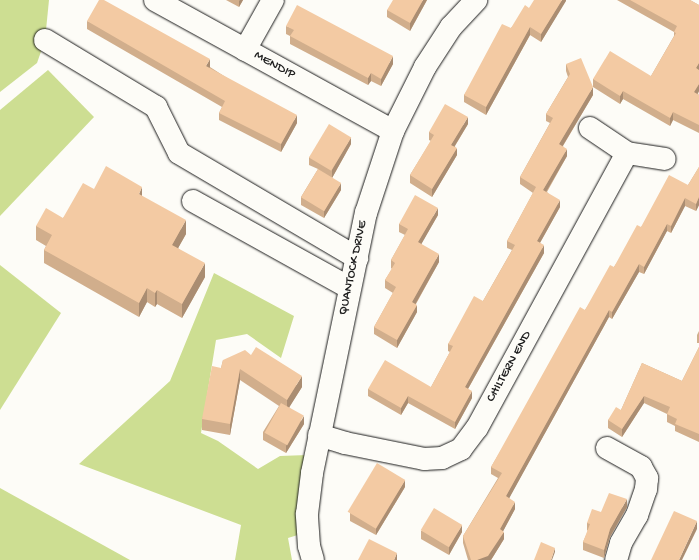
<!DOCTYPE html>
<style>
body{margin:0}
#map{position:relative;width:699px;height:560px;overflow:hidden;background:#fdfcf7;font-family:"Gochi Hand",sans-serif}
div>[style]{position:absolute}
.green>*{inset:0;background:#cdde92}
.roads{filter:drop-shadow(0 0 1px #1c1c1c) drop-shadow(0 0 1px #1c1c1c)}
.minor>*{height:22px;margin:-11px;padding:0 11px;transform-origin:11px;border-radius:11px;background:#fdfcf7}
.wall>*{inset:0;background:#d1ae8c}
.shaded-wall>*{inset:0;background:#aa8d72}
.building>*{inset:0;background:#f3caa3;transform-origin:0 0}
span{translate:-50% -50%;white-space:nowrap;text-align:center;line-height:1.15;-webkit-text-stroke:3px #fdfcf7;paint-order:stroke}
.street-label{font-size:13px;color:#1c1c1c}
</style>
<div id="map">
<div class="green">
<i style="clip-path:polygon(0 0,49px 0,45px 40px,37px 63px,0 92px)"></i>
<i style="clip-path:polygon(48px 70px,94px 117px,0 216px,0 110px)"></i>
<i style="clip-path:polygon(0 265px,61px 313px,0 410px)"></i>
<i style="clip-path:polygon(214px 273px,294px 316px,281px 358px,247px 334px,216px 340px,201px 433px,218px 441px,258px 469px,280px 456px,307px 455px,301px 534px,288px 538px,292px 560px,235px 560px,241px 525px,79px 464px,170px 381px)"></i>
<i style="clip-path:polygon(0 488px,130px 560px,0 560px)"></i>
</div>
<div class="roads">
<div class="minor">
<i style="left:155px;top:0;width:272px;rotate:28.8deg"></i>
<i style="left:45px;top:40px;width:130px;rotate:31.1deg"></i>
<i style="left:156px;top:107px;width:51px;rotate:63.4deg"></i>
<i style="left:179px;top:153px;width:207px;rotate:30.5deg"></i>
<i style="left:245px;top:50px;width:57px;rotate:-60.8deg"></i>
<i style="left:590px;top:128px;width:45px;rotate:34deg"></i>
<i style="left:627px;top:153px;width:38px;rotate:9deg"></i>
<i style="left:193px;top:201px;width:179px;rotate:29deg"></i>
<i style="left:319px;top:435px;width:27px;rotate:17deg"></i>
<i style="left:345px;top:443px;width:81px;rotate:11.4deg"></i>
<i style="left:424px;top:459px;width:18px;rotate:-3deg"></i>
<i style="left:442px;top:458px;width:21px;rotate:-25deg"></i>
<i style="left:461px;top:449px;width:26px;rotate:-53deg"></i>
<i style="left:477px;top:428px;width:313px;rotate:-61.4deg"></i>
<i style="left:607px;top:448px;width:39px;rotate:29deg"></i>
<i style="left:641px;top:467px;width:13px;rotate:61deg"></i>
<i style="left:647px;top:478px;width:11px;rotate:95deg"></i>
<i style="left:646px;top:489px;width:28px;rotate:109deg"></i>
<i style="left:637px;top:515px;width:32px;rotate:120deg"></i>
<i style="left:621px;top:543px;width:18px;rotate:106deg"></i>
<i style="left:313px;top:560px;width:15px;rotate:-106deg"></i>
<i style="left:309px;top:546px;width:32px;rotate:-94deg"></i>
<i style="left:307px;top:514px;width:41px;rotate:-83deg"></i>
<i style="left:312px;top:473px;width:266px;rotate:-78.3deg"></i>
<i style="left:366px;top:213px;width:86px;rotate:-71.8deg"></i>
<i style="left:393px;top:131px;width:72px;rotate:-63.4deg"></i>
<i style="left:425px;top:67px;width:48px;rotate:-57deg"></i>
<i style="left:451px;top:27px;width:37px;rotate:-47deg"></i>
</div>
</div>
<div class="wall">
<i style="clip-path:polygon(226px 0,243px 0,239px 7px)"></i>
<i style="clip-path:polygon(427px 0,410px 31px,387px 17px,387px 10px)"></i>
<i style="clip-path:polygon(566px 0,541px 42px,530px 35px,486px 115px,464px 102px,464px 95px,511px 28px,529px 8px)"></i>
<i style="clip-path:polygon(617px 0,690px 0,699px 5px,699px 91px,698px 94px,699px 95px,699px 133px,673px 120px,670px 126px,623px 99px,620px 104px,593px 87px,593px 79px,651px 76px,674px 36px,674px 32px)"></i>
<i style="clip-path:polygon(87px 21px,210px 67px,297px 123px,281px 152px,219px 120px,219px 113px,222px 107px,87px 29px)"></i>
<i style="clip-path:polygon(286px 26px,393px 64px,381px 86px,371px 81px,368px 85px,290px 44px,290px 36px,286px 34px)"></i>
<i style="clip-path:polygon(566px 64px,593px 95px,563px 146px,567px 156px,547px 192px,560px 207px,540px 243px,544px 253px,468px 389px,472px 398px,455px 429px,408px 403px,401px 415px,368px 396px,368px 389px,431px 387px,450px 352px,448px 351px,448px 344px,483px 301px,512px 250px,507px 248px,507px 241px,533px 193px,520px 184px,520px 177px,550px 123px,546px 121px,546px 114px,568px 77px,566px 71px)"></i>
<i style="clip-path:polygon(468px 124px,455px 146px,457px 155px,432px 197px,410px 183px,410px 175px,431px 141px,429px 140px,429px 132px)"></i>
<i style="clip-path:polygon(351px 144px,332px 178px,341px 190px,324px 218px,301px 205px,301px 197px,318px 169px,309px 165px,309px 157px)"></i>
<i style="clip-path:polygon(699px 167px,699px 205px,696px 211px,685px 206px,671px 233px,667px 231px,644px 274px,639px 272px,612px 319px,609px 317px,509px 498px,515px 509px,503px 531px,504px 539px,491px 560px,468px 560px,463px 543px,463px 536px,498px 478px,491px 474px,491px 467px,585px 310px,614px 267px,641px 227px,688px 185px)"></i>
<i style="clip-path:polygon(94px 189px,142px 196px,186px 234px,178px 248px,205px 277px,182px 318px,157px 304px,155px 307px,147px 302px,139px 317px,44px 263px,44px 250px,46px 246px,36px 240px,36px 226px,63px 218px)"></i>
<i style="clip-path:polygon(438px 215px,421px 244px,439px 262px,416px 304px,417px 312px,397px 348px,374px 334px,374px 327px,393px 293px,385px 288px,385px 280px,392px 269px,391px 268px,391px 260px,405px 235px,399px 232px,399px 224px)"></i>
<i style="clip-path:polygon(699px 331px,699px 343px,697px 343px,697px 335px)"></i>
<i style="clip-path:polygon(699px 347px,699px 442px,675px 431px,675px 426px,667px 422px,667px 414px,644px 403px,622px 437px,608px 428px,608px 420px,621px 410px,642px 363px,682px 381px)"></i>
<i style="clip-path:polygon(223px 360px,302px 387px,289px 407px,304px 424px,286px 453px,263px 440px,263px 432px,279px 406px,240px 380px,230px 435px,202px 430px,202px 419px,221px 368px)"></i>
<i style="clip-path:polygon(405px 487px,376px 535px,350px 521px,350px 513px)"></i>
<i style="clip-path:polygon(627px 507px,610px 537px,604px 558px,583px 550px,583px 542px,588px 531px,587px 530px,587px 523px,601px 512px)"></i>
<i style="clip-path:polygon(421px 531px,462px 532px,449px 555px,421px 539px)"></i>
</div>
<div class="shaded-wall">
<i style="clip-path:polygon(240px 0,243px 0,239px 7px,239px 1px)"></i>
<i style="clip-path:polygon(423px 0,427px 0,410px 31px,410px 23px)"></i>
<i style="clip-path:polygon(562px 0,566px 0,566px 1px,541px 42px,541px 34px)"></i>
<i style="clip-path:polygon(530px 27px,530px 35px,486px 115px,486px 107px)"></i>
<i style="clip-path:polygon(393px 56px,393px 64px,381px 86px,381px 79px)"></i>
<i style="clip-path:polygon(210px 59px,210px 67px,206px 73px,206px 66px)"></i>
<i style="clip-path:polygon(699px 63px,699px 71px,696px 68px)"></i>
<i style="clip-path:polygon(371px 73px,371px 81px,368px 85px,368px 78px)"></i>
<i style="clip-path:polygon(699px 84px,699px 91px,694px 99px,694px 92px)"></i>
<i style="clip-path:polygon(593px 87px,593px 95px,559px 152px,559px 144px)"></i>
<i style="clip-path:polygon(623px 91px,623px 99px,620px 104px,620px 96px)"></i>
<i style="clip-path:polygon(673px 112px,673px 120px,670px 126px,670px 118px)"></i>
<i style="clip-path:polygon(297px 115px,297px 123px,281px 152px,281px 144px)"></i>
<i style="clip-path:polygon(468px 117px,468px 124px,451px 152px,451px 145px)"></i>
<i style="clip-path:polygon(351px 137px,351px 144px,332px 178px,332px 170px)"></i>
<i style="clip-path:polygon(457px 148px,457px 155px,432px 197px,432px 189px)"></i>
<i style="clip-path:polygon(567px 149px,567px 156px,543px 197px,543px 190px)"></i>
<i style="clip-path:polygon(341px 183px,341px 190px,324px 218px,324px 211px)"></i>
<i style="clip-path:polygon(142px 187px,142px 201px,139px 194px)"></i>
<i style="clip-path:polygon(699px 197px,699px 205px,696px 211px,696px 204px)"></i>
<i style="clip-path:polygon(685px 198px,685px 206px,671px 233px,671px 226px)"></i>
<i style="clip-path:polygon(560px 200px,560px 207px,537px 248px,537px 241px)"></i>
<i style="clip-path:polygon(438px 208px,438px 215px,418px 250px,418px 242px)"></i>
<i style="clip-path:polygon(186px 220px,186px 234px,172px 259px,172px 245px)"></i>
<i style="clip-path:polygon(667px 224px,667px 231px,644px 274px,644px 267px)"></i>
<i style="clip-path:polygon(544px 245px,544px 253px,465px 394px,465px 387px)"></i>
<i style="clip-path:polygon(439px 254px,439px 262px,412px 310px,412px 302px)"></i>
<i style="clip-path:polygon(205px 263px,205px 277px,182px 318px,182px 304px)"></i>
<i style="clip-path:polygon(639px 264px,639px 272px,612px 319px,612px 312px)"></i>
<i style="clip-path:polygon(147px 288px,147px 302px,139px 317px,139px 303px)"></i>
<i style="clip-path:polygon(157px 290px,157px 304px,155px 307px,155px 293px)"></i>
<i style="clip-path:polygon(417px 305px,417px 312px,397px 348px,397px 340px)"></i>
<i style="clip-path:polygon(609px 310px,609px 317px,506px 504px,506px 496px)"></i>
<i style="clip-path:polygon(240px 369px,240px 380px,230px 435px,230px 424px)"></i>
<i style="clip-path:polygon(302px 376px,302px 387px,287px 411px,287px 400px)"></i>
<i style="clip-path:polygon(472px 391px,472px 398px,455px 429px,455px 422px)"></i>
<i style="clip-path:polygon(408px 396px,408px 403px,401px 415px,401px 408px)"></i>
<i style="clip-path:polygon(644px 396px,644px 403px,622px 437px,622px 429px)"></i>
<i style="clip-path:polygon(304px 416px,304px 424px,286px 453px,286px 446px)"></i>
<i style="clip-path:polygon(405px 480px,405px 487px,376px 535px,376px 527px)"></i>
<i style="clip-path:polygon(627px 499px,627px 507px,610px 537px,604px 558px,604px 550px,610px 529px)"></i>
<i style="clip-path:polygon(515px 502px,515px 509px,500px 537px,500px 529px)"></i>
<i style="clip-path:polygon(697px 521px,697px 529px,682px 560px,679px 560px)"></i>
<i style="clip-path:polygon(462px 525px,462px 532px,449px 555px,449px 547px)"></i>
<i style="clip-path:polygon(504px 532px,504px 539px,491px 560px,477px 560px)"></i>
<i style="clip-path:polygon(555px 548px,555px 552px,552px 560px,551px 560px)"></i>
<i style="clip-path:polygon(397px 553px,397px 560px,394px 560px)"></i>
</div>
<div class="building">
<i style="clip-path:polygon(99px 0,104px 0,210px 59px,206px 66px,297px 115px,281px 144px,219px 113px,225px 101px,87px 21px)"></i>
<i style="clip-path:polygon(393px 0,423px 0,410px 23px,387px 10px)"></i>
<i style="clip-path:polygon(534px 0,562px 0,541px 34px,530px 27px,486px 107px,464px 95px,502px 24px,511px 28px,525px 5px,529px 8px)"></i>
<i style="clip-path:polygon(630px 0,690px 0,699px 5px,699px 63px,696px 68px,699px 70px,699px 84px,694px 92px,699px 95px,699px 125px,673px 112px,670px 118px,623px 91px,620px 96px,593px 79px,610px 51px,651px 76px,676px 33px,674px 32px,677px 26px)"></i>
<i style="clip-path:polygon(297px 5px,393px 56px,381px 79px,371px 73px,368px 78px,290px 36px,294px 30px,286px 26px)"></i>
<i style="clip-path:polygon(581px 58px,593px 87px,559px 144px,567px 149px,543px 190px,560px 200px,537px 241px,544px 245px,465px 387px,472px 391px,455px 422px,408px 396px,401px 408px,368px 389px,385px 360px,431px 387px,453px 346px,448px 344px,474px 296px,483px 301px,515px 245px,507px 241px,536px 187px,520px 177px,553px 118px,546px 114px,570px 74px,566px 64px)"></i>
<i style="clip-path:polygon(445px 104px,468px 117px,451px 145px,457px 148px,432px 189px,410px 175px,434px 135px,429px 132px)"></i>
<i style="left:329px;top:124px;width:26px;height:39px;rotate:31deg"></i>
<i style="clip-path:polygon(106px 166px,142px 187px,139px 194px,186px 220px,172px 245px,205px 263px,182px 304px,157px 290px,155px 293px,147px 288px,139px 303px,44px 250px,52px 235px,36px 226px,46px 208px,63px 218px,83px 183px,94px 189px)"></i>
<i style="clip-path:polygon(699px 167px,699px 197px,696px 204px,685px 198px,671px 226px,667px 224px,644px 267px,639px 264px,612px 312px,609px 310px,506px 496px,515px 502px,500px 529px,504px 532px,488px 556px,477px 560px,471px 560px,463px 536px,502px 473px,491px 467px,580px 307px,585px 310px,610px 265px,614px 267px,637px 225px,641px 227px,669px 175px,688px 185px)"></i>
<i style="left:318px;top:169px;width:27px;height:33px;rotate:31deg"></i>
<i style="clip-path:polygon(415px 195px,438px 208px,418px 242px,439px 254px,412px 302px,417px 305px,397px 340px,374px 327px,396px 287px,385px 280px,395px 263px,391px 260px,408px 229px,399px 224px)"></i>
<i style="clip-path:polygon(256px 347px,302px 376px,287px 400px,240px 369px,230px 424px,202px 419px,212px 366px,221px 368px,223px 360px,245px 350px,251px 355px)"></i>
<i style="clip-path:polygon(699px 347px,699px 434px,675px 424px,677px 419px,667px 414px,670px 407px,644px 396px,622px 429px,608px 420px,616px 407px,621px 410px,642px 363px,682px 381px)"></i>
<i style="left:281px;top:403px;width:26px;height:34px;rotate:29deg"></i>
<i style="left:377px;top:463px;width:33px;height:57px;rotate:31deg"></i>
<i style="clip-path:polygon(609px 493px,627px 499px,610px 529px,604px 550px,583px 542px,590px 524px,587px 523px,592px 509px,601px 512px)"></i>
<i style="left:434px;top:508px;width:33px;height:26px;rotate:31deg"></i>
<i style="clip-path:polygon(674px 511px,697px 521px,679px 560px,651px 560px)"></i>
<i style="clip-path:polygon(369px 539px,397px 553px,394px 560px,358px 560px)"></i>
<i style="clip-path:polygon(541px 542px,555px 548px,551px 560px,534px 560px)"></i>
</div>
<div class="street-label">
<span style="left:274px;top:66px;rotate:29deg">MENDIP</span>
<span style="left:354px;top:268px;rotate:-78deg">QUANTOCK DRIVE</span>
<span style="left:510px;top:367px;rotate:-61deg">CHILTERN END</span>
</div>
</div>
